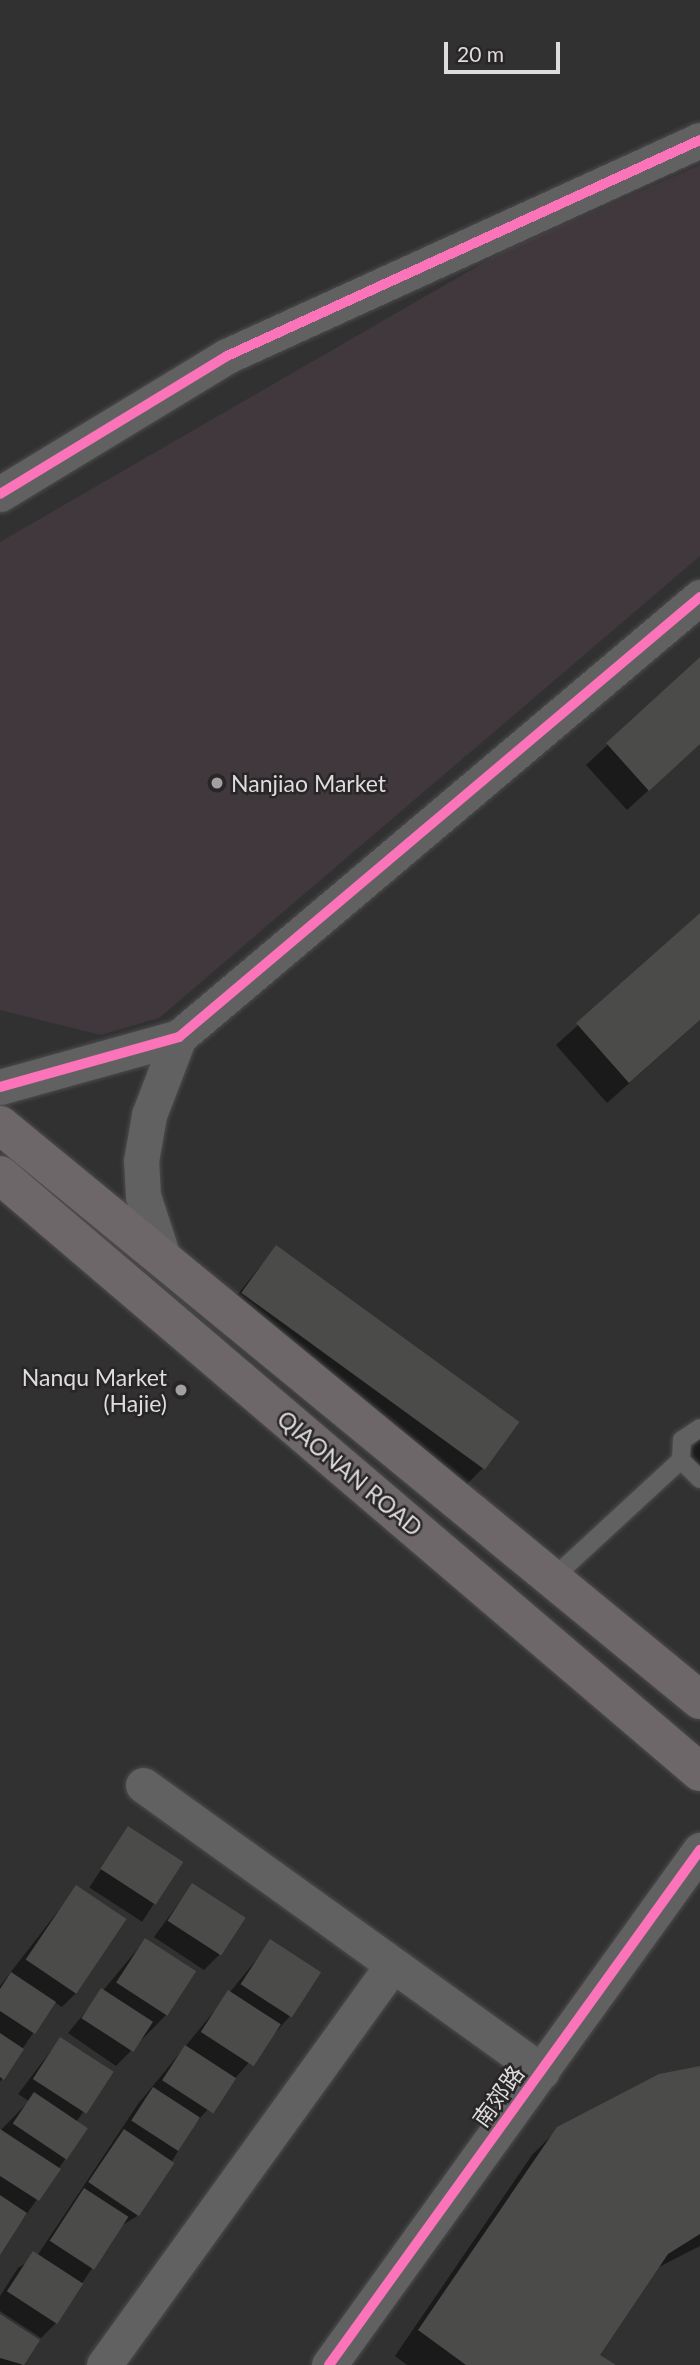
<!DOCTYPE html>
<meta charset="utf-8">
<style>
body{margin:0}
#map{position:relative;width:700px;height:2365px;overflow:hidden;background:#323131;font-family:Lato,"Noto Sans SC",sans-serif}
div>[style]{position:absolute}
.built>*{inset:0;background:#40383c}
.shadow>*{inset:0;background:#0007;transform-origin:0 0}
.building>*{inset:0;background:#4b4b4a;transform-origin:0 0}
.roads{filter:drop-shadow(0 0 2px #4d4c4d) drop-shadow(0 0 2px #4d4c4d)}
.lane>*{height:18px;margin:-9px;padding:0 9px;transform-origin:9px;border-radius:9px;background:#626161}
.street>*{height:35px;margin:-17.5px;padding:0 17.5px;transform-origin:17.5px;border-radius:17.5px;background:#626161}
.primary>*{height:38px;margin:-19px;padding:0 19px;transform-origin:19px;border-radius:19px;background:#6e6769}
.cycleway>*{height:10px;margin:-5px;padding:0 5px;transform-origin:5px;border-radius:5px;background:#fb73b8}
.dots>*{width:19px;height:19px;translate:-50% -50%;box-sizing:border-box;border:4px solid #292627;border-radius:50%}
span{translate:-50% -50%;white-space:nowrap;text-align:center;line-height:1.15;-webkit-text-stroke:5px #292627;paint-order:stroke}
.poi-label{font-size:23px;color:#dedcdd}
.left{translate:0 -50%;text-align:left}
.right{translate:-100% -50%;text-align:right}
.street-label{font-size:23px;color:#dedcdd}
.scale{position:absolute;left:444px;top:42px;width:116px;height:32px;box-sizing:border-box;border:4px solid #dedcdd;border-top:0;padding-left:9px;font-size:21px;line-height:24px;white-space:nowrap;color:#dedcdd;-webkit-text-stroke:5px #292627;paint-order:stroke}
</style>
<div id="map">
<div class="built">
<i style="clip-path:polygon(700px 165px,700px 556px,159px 1018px,101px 1035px,0 1010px,0 542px,502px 252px)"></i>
</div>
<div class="shadow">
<i style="clip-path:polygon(700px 659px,700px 743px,627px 810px,586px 765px)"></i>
<i style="clip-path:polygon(700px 915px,700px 1020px,607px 1103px,556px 1045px)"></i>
<i style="clip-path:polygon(276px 1247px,483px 1468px,462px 1489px,222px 1314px)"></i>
<i style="clip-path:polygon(700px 1439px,700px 1477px,685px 1454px)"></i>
<i style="left:128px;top:1828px;width:63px;height:71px;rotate:33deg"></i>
<i style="clip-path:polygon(192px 1885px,219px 1955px,204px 1970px,154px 1937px)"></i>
<i style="clip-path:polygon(76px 1888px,77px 1992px,62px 2007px,54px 2002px,0 2082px,0 1986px)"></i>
<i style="clip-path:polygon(145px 1940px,166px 2015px,116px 2066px,68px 2033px)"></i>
<i style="clip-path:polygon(271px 1942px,319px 1973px,290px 2016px,194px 2125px,139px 2215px,119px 2227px,56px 2323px,41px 2338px,0 2311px,0 2296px,18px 2268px,37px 2256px,138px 2104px)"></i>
<i style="clip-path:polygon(60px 2039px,112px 2073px,76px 2122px,66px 2158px,0 2252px,0 2131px,29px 2101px,18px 2094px)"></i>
<i style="clip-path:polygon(700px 2068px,700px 2246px,655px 2269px,597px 2355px,613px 2365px,407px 2365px,395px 2356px,532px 2155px,558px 2129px)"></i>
<i style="clip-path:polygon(0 2316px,38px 2340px,21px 2365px,0 2365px)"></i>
</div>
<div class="building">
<i style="clip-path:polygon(700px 657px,700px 744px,649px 791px,606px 743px)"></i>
<i style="clip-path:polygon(700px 913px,700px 1020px,629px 1083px,576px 1023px)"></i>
<i style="left:276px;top:1245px;width:301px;height:59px;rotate:36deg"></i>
<i style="left:128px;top:1826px;width:66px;height:51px;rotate:33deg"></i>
<i style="left:192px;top:1883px;width:64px;height:45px;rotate:33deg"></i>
<i style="left:76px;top:1885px;width:61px;height:90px;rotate:34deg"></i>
<i style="left:145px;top:1938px;width:61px;height:53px;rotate:33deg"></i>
<i style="left:270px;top:1939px;width:61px;height:54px;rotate:33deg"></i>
<i style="clip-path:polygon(11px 1972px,56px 2002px,35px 2034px,0 2011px,0 1989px)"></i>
<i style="left:101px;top:1988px;width:62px;height:36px;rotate:33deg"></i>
<i style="left:228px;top:1990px;width:63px;height:50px;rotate:33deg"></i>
<i style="clip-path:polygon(0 2033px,24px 2049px,4px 2080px,0 2077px)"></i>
<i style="left:60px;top:2037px;width:64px;height:50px;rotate:33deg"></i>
<i style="left:185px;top:2045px;width:61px;height:42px;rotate:33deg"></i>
<i style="clip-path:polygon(700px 2066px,700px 2234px,668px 2254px,600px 2355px,616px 2365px,466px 2365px,418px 2330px,557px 2127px,659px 2074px)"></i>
<i style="left:153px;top:2087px;width:56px;height:40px;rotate:33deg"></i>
<i style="left:34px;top:2092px;width:65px;height:38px;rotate:34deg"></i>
<i style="clip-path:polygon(0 2129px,61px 2169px,39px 2201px,0 2176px)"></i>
<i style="left:124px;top:2129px;width:61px;height:64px;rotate:34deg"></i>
<i style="left:84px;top:2188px;width:53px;height:63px;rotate:33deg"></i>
<i style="clip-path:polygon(0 2195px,27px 2213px,0 2255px)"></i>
<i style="left:33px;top:2251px;width:60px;height:48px;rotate:33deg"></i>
<i style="clip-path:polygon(0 2314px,40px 2340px,24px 2365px,0 2358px)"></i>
</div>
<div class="roads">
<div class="lane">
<i style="left:700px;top:1428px;width:22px;rotate:146deg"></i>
<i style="left:682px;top:1440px;width:20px;rotate:93deg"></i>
<i style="left:681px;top:1460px;width:27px;rotate:45deg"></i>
<i style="left:553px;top:1578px;width:174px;rotate:-42.7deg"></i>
</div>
<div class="street">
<i style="left:0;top:494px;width:266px;rotate:-31.3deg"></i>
<i style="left:227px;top:356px;width:520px;rotate:-24.54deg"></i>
<i style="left:0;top:1087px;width:186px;rotate:-15.6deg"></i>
<i style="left:179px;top:1037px;width:682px;rotate:-40.18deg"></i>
<i style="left:162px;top:1254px;width:61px;rotate:-108.1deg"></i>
<i style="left:143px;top:1196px;width:35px;rotate:-93deg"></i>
<i style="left:141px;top:1161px;width:47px;rotate:-80.1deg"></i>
<i style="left:149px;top:1115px;width:84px;rotate:-69deg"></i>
<i style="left:143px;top:1785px;width:491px;rotate:35.7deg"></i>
<i style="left:104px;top:2365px;width:493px;rotate:-54.2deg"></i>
<i style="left:329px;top:2365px;width:635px;rotate:-54.23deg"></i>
</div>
<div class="primary">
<i style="left:0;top:1125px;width:906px;rotate:39.4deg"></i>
<i style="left:0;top:1175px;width:920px;rotate:40.46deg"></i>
</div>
</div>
<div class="cycleway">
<i style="left:0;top:494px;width:266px;rotate:-31.3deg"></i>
<i style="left:227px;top:356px;width:520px;rotate:-24.54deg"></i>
<i style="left:0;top:1087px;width:186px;rotate:-15.6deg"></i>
<i style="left:179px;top:1037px;width:682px;rotate:-40.18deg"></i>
<i style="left:329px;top:2365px;width:635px;rotate:-54.23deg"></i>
</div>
<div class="dots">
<i style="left:217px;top:783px;background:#a2a0a1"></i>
<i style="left:181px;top:1390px;background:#a2a0a1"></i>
</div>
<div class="poi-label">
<span class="left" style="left:231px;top:783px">Nanjiao Market</span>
<span class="right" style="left:167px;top:1390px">Nanqu Market<br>(Hajie)</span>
</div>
<div class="street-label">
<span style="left:350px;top:1473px;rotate:40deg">QIAONAN ROAD</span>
<span style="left:498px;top:2096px;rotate:-54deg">南郊路</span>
</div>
<div class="scale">20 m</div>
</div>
